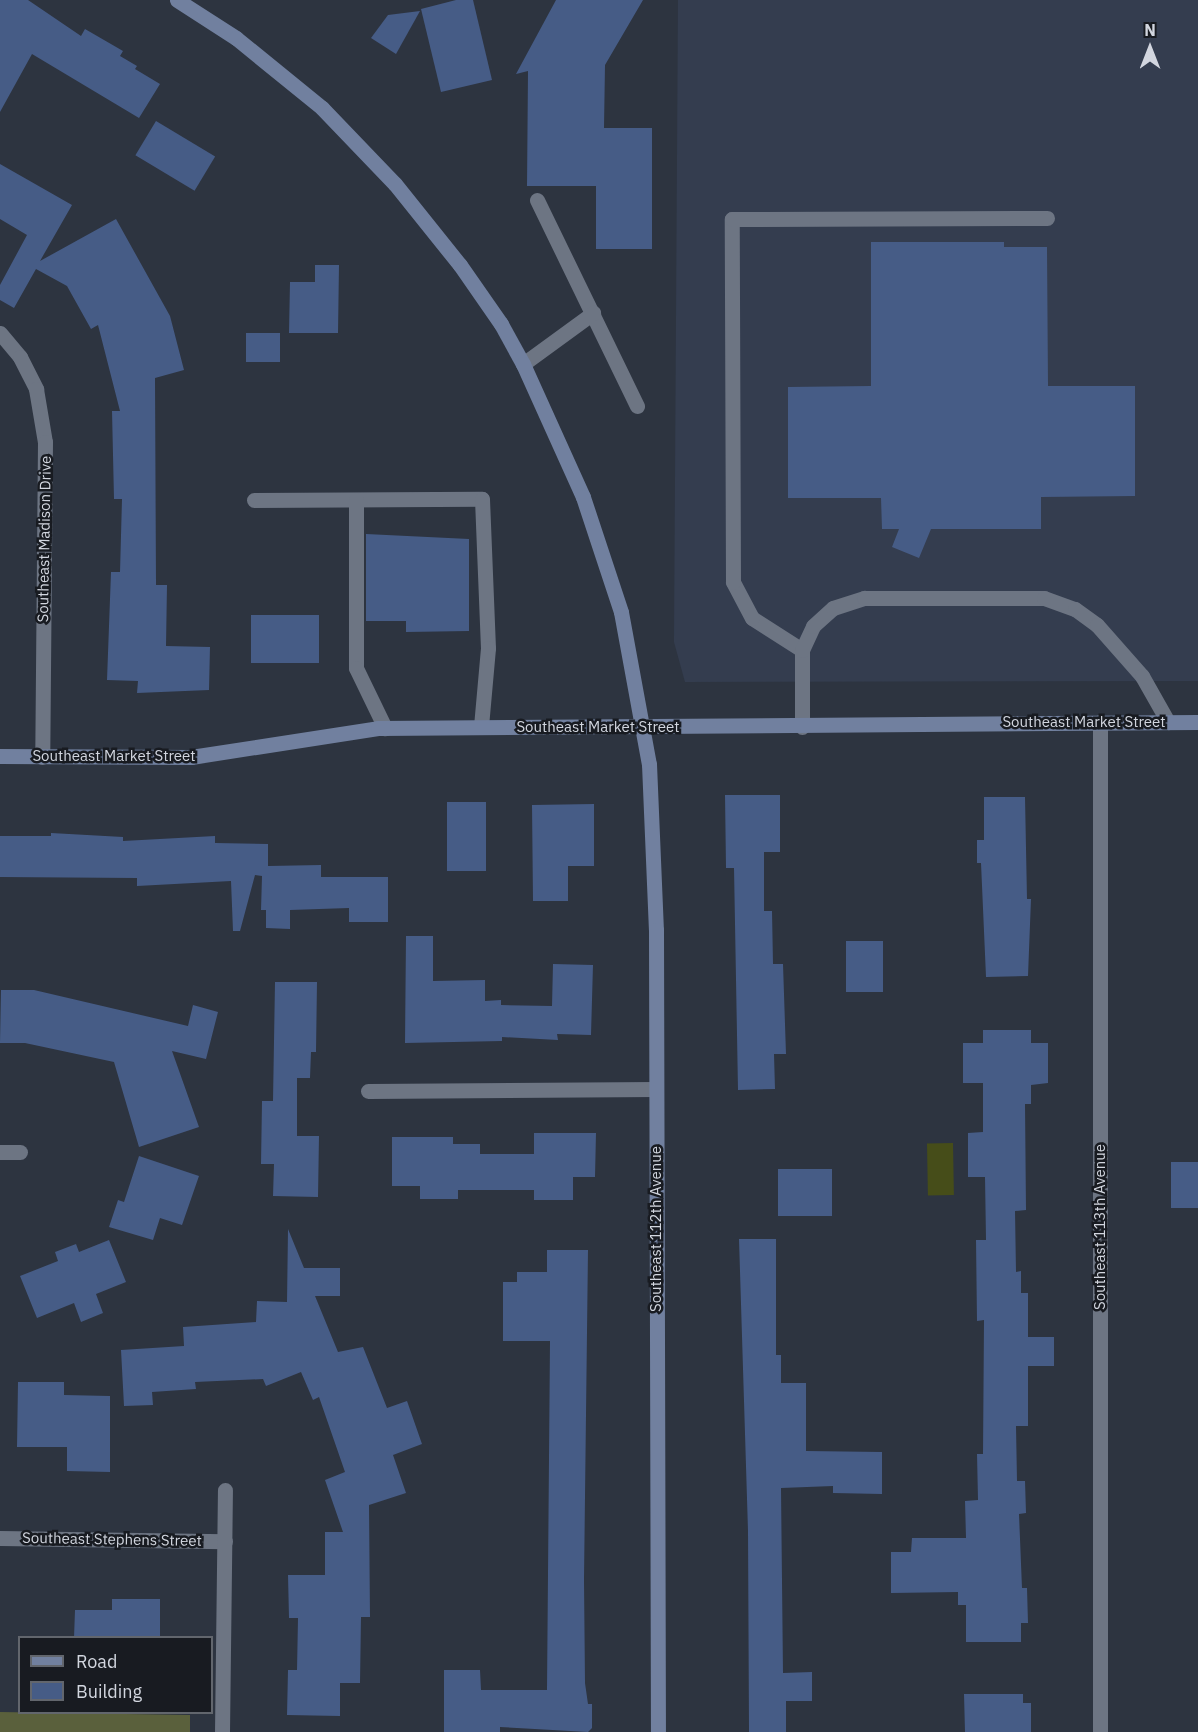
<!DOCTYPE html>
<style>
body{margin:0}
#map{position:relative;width:1198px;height:1732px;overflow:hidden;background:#2d3440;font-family:"IBM Plex Sans",sans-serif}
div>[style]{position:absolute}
.built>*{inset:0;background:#343d4f}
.green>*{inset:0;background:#5a603c}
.water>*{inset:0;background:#464d19;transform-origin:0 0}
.building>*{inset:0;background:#465c86;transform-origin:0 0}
.lane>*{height:15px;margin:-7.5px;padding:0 7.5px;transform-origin:7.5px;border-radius:7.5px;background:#6d7583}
.street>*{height:15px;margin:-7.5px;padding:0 7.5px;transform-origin:7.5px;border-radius:7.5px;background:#6d7583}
.secondary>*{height:15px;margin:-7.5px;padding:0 7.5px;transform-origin:7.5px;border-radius:7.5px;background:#71809f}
span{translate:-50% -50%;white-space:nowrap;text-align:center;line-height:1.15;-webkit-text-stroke:5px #181b21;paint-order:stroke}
.street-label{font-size:15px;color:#d2d6df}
.legend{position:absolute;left:18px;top:1636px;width:195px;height:78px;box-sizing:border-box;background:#181b21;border:2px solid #62666d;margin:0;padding:8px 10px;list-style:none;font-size:18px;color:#d2d6df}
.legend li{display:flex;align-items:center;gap:12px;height:30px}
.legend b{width:30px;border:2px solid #62666d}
.north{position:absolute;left:1120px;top:18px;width:60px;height:60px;-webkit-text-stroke:4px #181b21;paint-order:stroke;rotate:0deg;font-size:16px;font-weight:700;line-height:24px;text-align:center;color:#d2d6df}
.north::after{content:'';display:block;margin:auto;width:21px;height:27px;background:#d2d6df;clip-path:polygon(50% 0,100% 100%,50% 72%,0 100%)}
</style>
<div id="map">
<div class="built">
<i style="clip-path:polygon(678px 0,1198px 0,1198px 681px,685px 682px,674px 642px)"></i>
</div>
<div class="green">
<i style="clip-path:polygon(0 1712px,190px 1715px,190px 1732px,0 1732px)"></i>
</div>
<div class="water">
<i style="left:953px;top:1143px;width:52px;height:26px;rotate:89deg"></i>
</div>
<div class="building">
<i style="clip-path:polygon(0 0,28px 0,81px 36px,85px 29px,123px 51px,120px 56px,137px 66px,135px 69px,160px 84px,139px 118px,32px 54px,0 112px)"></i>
<i style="clip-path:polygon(456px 0,473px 0,492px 80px,441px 92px,421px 9px)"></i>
<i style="clip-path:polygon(556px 0,643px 0,605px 65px,604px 128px,652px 128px,652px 249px,596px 249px,596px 186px,527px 186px,528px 71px,516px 74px)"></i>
<i style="clip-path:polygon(420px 11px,396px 54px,371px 38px,388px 15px)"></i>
<i style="left:156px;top:121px;width:69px;height:40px;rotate:31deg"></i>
<i style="clip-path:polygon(0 164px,72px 205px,40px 261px,116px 219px,170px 316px,184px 370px,155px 378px,156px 585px,167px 585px,166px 646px,210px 647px,209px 690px,137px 693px,138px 681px,107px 680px,111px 572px,120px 572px,122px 499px,114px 499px,112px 411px,120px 411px,98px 325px,91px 329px,67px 286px,36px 269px,14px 308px,0 300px,0 285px,27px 235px,0 219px)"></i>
<i style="clip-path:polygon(871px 242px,1004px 242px,1004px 247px,1047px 247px,1048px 386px,1135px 386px,1135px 496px,1041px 497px,1041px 529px,931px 529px,919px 558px,892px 547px,899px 529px,882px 529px,881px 498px,788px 498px,788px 387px,871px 386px)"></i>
<i style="clip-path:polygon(315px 265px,339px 265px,338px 333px,289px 333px,290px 282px,315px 282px)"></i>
<i style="left:246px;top:333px;width:34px;height:29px"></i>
<i style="clip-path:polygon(366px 534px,469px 539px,469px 631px,406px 632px,406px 621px,366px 621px)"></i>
<i style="left:251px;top:615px;width:68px;height:48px"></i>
<i style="clip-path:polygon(725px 795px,780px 795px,780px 852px,764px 852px,764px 911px,772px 911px,773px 964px,783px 964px,786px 1054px,774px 1054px,775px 1089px,738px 1090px,734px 868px,726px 868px)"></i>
<i style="clip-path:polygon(984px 797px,1025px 797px,1027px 899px,1031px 899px,1028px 976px,986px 977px,981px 863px,977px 863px,977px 840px,984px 840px)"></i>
<i style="left:447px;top:802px;width:39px;height:69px"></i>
<i style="clip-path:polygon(594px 804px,594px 866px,568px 866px,568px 901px,533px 901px,532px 805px)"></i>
<i style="clip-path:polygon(51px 833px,123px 837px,123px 841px,215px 836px,215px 843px,268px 844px,268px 866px,321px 865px,321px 877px,388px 877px,388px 922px,349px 922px,349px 908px,290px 910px,290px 929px,266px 928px,266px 910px,261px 910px,262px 876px,255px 875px,240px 931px,233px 931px,231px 881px,137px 886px,137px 878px,0 877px,0 836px,51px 836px)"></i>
<i style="clip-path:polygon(406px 936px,433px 936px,433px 981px,485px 980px,485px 1001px,501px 1000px,501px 1005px,552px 1006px,553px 964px,593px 965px,591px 1035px,557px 1034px,558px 1040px,502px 1037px,502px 1041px,405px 1043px)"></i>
<i style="left:846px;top:941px;width:37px;height:51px"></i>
<i style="clip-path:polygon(275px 982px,317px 982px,316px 1052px,311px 1052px,310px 1078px,297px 1078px,297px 1136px,319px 1136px,318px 1197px,273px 1196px,274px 1164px,261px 1164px,262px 1101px,273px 1101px)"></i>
<i style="clip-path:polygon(1px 990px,34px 990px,188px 1026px,193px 1005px,218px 1012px,206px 1059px,172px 1051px,199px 1127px,139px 1147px,114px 1062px,25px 1043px,0 1043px)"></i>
<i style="clip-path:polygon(983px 1030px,1031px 1030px,1031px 1043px,1048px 1043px,1048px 1083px,1031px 1085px,1031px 1104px,1025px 1104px,1026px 1210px,1015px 1211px,1016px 1272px,1021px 1271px,1021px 1293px,1028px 1293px,1028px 1337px,1054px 1337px,1054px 1366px,1028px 1366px,1028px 1426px,1016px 1426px,1017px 1481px,1025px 1481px,1026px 1513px,1019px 1514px,1022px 1588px,1027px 1588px,1028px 1623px,1021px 1623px,1021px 1642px,966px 1642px,966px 1605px,958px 1605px,958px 1592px,891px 1593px,891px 1552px,911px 1552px,912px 1538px,966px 1538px,965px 1501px,978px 1500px,977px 1454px,983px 1454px,984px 1320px,977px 1321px,976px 1240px,986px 1240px,985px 1177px,968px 1177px,968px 1133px,983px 1132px,983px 1083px,963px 1083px,963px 1043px,983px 1043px)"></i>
<i style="clip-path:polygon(534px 1133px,596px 1133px,595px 1177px,573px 1177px,573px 1200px,534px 1200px,534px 1190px,458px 1190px,458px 1199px,420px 1199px,420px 1186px,392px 1186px,392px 1137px,453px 1137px,453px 1144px,480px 1144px,480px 1154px,534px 1154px)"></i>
<i style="clip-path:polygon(139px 1156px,199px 1176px,182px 1225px,160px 1218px,153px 1240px,109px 1227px,118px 1200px,124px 1202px)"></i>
<i style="left:1171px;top:1162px;width:27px;height:46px"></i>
<i style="left:778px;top:1169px;width:54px;height:47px"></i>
<i style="clip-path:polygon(288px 1229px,304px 1268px,340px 1268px,340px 1296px,315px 1296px,338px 1352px,363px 1347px,387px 1408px,407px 1401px,422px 1444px,393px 1455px,406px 1493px,369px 1505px,370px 1617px,361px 1617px,360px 1683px,340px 1683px,340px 1716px,287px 1715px,288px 1670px,297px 1670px,298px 1618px,289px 1618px,288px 1575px,325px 1575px,325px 1532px,343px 1532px,325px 1480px,345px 1472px,319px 1397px,313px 1400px,301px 1372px,266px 1386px,263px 1379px,195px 1382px,196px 1389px,152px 1392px,153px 1405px,124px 1406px,121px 1350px,184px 1346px,183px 1327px,256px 1322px,257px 1301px,287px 1302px)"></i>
<i style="clip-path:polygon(739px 1239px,776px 1239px,776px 1355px,781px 1355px,781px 1383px,806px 1383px,806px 1451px,882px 1452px,882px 1494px,833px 1493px,833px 1486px,781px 1488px,783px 1673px,812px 1672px,812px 1701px,786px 1701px,786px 1732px,749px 1732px,748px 1531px)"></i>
<i style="clip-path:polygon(109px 1240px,126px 1282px,96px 1294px,103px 1313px,81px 1322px,74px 1303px,37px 1318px,20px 1276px,58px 1261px,55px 1252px,76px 1244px,79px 1252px)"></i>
<i style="clip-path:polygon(547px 1250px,588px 1250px,584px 1580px,585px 1683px,588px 1704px,592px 1704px,592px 1728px,588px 1732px,500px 1727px,500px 1732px,444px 1732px,444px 1670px,480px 1670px,481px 1690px,547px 1690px,550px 1341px,503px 1341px,503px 1282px,517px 1282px,517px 1272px,547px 1272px)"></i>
<i style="clip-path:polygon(18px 1382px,64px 1382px,64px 1395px,110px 1396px,110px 1472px,67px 1471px,67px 1447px,17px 1447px)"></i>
<i style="clip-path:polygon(112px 1599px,160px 1599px,160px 1638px,74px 1638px,75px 1610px,112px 1610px)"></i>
<i style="clip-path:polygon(964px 1694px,1023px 1694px,1023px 1703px,1031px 1703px,1031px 1732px,965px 1732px)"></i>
</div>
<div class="lane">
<i style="left:537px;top:200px;width:229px;rotate:64.1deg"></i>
<i style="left:523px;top:364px;width:87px;rotate:-36.1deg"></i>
<i style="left:254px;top:500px;width:228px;rotate:-0.3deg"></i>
<i style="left:482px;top:499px;width:149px;rotate:87.7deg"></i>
<i style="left:488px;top:648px;width:79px;rotate:95.1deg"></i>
<i style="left:356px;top:500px;width:168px;rotate:90deg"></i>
<i style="left:356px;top:668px;width:67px;rotate:64.2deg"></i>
<i style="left:802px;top:650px;width:59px;rotate:-147.4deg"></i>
<i style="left:752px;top:618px;width:41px;rotate:-117.8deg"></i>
<i style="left:733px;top:582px;width:363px;rotate:-90.2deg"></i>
<i style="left:732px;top:219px;width:315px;rotate:-0.2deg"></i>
<i style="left:802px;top:727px;width:77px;rotate:-90deg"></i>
<i style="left:802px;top:650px;width:26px;rotate:-65deg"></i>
<i style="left:813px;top:626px;width:27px;rotate:-42deg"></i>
<i style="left:833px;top:608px;width:33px;rotate:-18deg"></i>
<i style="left:864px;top:598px;width:180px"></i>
<i style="left:1044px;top:598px;width:33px;rotate:20deg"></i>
<i style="left:1075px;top:609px;width:27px;rotate:36deg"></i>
<i style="left:1097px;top:625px;width:68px;rotate:48.6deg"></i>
<i style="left:1142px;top:676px;width:53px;rotate:60.5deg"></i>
<i style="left:368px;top:1091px;width:288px;rotate:-0.4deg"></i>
</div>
<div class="street">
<i style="left:0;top:333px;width:31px;rotate:50deg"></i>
<i style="left:20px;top:357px;width:36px;rotate:63deg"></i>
<i style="left:36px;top:389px;width:54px;rotate:80.4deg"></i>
<i style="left:45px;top:442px;width:315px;rotate:90.5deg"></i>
<i style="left:1100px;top:722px;width:1010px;rotate:90deg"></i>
<i style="left:0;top:1152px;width:20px"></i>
<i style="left:0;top:1538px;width:225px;rotate:0.8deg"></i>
<i style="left:222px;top:1732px;width:242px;rotate:-89.3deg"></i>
</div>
<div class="secondary">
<i style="left:177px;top:0;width:70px;rotate:32.8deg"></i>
<i style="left:236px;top:38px;width:111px;rotate:39.1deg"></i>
<i style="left:322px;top:108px;width:105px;rotate:46.2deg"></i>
<i style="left:395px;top:184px;width:104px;rotate:51.3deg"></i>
<i style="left:460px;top:265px;width:72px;rotate:55.2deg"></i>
<i style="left:501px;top:324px;width:46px;rotate:61.2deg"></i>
<i style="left:523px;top:364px;width:146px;rotate:65.7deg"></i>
<i style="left:583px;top:497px;width:121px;rotate:71.7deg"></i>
<i style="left:621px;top:612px;width:155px;rotate:79.6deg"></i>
<i style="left:649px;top:764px;width:166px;rotate:87.6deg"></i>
<i style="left:656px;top:930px;width:802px;rotate:89.86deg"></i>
<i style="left:0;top:756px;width:191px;rotate:0.3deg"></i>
<i style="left:191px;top:757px;width:189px;rotate:-8.8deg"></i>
<i style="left:378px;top:728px;width:820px;rotate:-0.42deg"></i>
</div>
<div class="street-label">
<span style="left:44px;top:539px;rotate:-89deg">Southeast Madison Drive</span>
<span style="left:1084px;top:722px">Southeast Market Street</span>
<span style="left:598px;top:727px">Southeast Market Street</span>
<span style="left:114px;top:756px">Southeast Market Street</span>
<span style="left:1100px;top:1227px;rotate:-90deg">Southeast 113th Avenue</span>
<span style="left:656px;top:1229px;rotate:-90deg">Southeast 112th Avenue</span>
<span style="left:112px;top:1539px;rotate:1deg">Southeast Stephens Street</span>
</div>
<ul class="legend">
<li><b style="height:8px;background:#71809f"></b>Road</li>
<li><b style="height:16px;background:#465c86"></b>Building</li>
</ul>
<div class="north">N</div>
</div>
